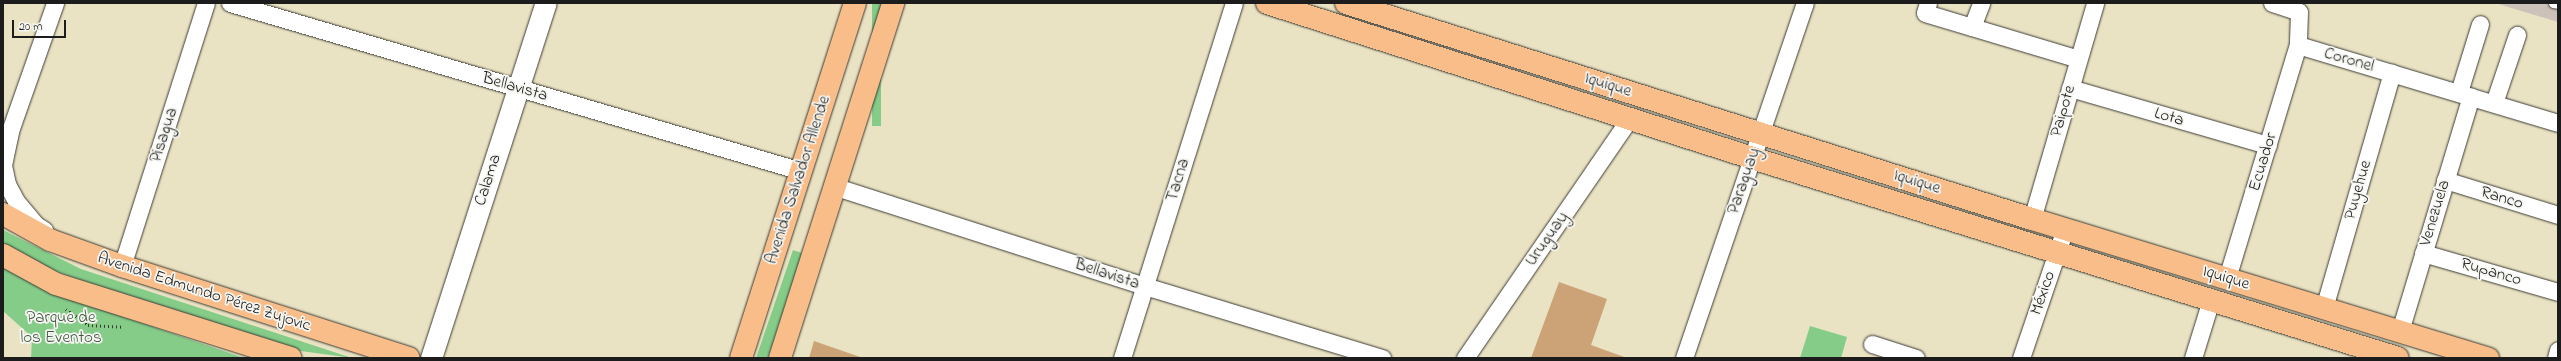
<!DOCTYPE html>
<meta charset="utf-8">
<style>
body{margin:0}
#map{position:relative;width:2561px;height:361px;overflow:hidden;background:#eae3c3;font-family:"Indie Flower",sans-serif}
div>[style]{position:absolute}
.industrial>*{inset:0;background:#cdc2b9}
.green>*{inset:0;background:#84cc88;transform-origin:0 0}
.building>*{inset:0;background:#cca277}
.path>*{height:2.5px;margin-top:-1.25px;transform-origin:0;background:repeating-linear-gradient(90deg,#3b3a35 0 1px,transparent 0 4px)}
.roads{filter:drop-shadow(0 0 1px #3b3a35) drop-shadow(0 0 1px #3b3a35)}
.service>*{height:9px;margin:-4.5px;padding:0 4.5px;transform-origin:4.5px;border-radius:4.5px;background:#fff}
.minor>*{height:17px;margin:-8.5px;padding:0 8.5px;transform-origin:8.5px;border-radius:8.5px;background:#fff}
.tertiary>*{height:21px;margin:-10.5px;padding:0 10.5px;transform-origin:10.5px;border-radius:10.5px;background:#fff}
.primary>*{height:22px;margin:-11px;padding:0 11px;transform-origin:11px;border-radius:11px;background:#f8bd88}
.trunk>*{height:22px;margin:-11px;padding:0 11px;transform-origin:11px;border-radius:11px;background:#f8bd88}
span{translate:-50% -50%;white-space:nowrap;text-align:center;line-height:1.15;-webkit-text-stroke:3.5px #f6f6f2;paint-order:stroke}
.street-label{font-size:17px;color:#1c1c1c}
.park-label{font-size:17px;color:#405a42}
.frame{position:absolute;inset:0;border:4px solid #1c1c1c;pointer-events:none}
.scale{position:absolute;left:12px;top:20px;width:54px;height:18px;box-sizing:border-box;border:2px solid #1c1c1c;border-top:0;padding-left:5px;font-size:12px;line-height:14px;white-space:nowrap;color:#1c1c1c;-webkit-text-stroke:3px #f6f6f2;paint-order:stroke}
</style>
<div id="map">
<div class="industrial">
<i style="clip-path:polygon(2495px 3px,2558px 3px,2558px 22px)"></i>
</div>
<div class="green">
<i style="left:872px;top:3px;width:9px;height:123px"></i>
<i style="clip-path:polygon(3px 230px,81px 269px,352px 358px,279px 348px,110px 292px,53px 270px,3px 243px)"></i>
<i style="clip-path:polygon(793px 250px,802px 253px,768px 358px,756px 358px)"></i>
<i style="clip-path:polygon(3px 266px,48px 291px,244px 358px,31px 358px,32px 337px,3px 311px)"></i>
<i style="clip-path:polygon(1810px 326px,1847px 337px,1841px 358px,1800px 358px)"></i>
</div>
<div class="building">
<i style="clip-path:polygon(1559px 282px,1607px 299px,1591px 345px,1627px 358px,1531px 358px)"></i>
<i style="clip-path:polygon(814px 341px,863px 358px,809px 358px)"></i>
</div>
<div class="path">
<i style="left:66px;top:309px;width:27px;rotate:36deg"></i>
<i style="left:88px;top:325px;width:34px;rotate:3deg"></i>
</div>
<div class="roads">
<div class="service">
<i style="left:2553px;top:3px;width:5px;rotate:11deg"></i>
</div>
<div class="minor">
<i style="left:230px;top:3px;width:595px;rotate:16.39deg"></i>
<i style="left:1928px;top:3px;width:10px;rotate:107deg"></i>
<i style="left:1925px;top:13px;width:160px;rotate:16.7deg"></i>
<i style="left:2272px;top:3px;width:28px;rotate:18deg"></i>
<i style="left:2299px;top:12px;width:33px;rotate:92deg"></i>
<i style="left:2298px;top:45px;width:271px;rotate:16.7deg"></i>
<i style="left:1972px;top:27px;width:26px;rotate:-69deg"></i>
<i style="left:2070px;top:88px;width:206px;rotate:16.1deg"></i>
<i style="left:2459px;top:92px;width:71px;rotate:-72.8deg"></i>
<i style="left:2494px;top:103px;width:72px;rotate:-71.3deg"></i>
<i style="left:2445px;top:180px;width:118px;rotate:17.2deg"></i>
<i style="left:833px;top:186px;width:328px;rotate:17.8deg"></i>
<i style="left:1145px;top:286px;width:248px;rotate:16.9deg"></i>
<i style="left:2032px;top:219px;width:225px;rotate:-73.7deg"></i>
<i style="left:44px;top:230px;width:9px;rotate:-148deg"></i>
<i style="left:36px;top:225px;width:31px;rotate:-130deg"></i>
<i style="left:16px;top:201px;width:19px;rotate:-118deg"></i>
<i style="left:7px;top:184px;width:19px;rotate:-102deg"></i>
<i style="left:3px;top:165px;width:35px;rotate:-78deg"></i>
<i style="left:10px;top:131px;width:136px;rotate:-70.6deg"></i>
<i style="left:2423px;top:253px;width:141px;rotate:16.1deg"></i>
<i style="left:122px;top:266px;width:276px;rotate:-72.3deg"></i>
<i style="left:2227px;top:278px;width:244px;rotate:-73.1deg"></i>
<i style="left:2324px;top:308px;width:245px;rotate:-73.9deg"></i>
<i style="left:2400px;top:331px;width:245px;rotate:-73.2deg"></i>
<i style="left:1872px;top:344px;width:46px;rotate:17.7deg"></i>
<i style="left:1122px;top:358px;width:372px;rotate:-72.5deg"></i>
<i style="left:1465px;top:358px;width:290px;rotate:-55.5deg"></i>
<i style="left:1684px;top:358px;width:375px;rotate:-71.2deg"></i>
<i style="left:2021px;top:358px;width:136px;rotate:-71.2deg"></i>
<i style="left:2193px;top:358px;width:61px;rotate:-72.8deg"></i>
<i style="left:2556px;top:358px;width:8px;rotate:-76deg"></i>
</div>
<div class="tertiary">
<i style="left:431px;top:358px;width:373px;rotate:-72.1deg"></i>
</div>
<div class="primary">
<i style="left:1267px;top:3px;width:526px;rotate:17.71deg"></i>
<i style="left:1768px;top:163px;width:659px;rotate:17.2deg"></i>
<i style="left:1346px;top:3px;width:719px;rotate:17.48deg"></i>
<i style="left:2032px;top:219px;width:477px;rotate:17deg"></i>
</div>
<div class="trunk">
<i style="left:3px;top:214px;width:54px;rotate:29deg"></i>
<i style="left:50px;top:240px;width:77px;rotate:19.9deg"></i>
<i style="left:122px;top:266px;width:301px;rotate:17.8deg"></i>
<i style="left:3px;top:255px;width:60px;rotate:28.7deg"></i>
<i style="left:56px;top:284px;width:246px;rotate:17.5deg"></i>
<i style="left:741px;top:358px;width:373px;rotate:-72.2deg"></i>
<i style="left:780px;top:358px;width:373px;rotate:-72.3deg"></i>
</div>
</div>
<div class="street-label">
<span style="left:2349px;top:60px;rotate:16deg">Coronel</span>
<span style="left:1608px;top:85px;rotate:17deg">Iquique</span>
<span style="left:515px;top:87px;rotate:16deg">Bellavista</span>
<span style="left:2063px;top:111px;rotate:-74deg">Paipote</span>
<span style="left:2169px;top:117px;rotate:16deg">Lota</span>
<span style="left:164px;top:135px;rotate:-72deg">Pisagua</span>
<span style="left:2263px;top:162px;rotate:-73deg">Ecuador</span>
<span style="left:488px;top:180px;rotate:-72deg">Calama</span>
<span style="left:798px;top:180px;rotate:-72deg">Avenida Salvador Allende</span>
<span style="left:1178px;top:180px;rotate:-73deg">Tacna</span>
<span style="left:1744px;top:181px;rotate:-71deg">Paraguay</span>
<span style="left:1917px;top:182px;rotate:17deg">Iquique</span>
<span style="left:2358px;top:190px;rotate:-74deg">Puyehue</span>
<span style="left:2502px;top:198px;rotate:17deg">Ranco</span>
<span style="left:2435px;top:213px;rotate:-73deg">Venezuela</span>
<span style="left:1547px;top:239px;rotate:-55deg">Uruguay</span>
<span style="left:2491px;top:272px;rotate:16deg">Rupanco</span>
<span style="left:1107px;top:274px;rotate:18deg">Bellavista</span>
<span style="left:2226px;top:278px;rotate:17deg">Iquique</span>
<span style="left:204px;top:292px;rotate:18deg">Avenida Edmundo Pérez Zujovic</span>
<span style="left:2043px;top:293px;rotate:-71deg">México</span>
</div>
<div class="park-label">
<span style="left:61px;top:328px">Parque de<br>los Eventos</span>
</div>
<div class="frame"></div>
<div class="scale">20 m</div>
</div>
